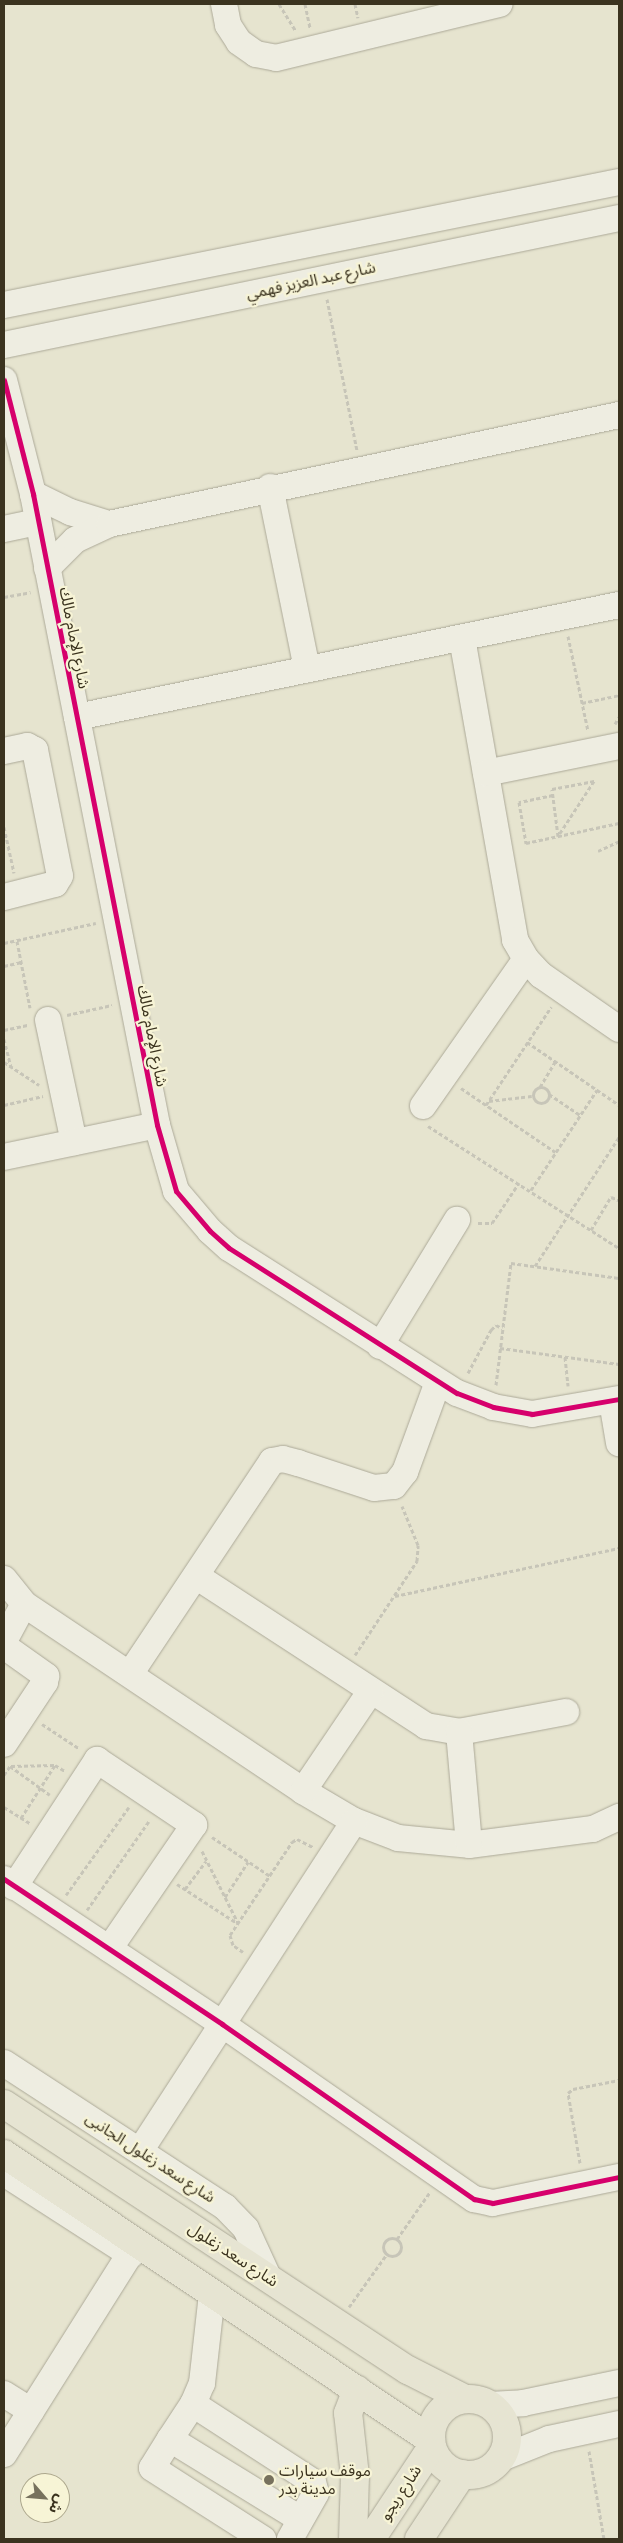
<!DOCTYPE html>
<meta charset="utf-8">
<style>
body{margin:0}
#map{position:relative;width:623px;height:2543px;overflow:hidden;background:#e6e4cf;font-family:"Crimson Pro","Noto Sans Arabic",serif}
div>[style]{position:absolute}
.path>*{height:3px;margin-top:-1.5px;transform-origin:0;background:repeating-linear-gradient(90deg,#c7c5b8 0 4px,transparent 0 6.5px)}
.path>.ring{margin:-1.5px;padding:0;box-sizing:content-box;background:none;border:3px solid #c7c5b8;border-radius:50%}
.roads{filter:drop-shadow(0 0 1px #aca998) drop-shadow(0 0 1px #aca998)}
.minor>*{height:26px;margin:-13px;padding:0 13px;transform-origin:13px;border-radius:13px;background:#eeede1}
.major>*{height:28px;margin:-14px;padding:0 14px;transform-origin:14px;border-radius:14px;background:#e6e4d2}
.major>.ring{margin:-14px;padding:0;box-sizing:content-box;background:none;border:28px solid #e6e4d2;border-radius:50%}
.cycleway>*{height:5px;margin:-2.5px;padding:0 2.5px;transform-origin:2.5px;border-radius:2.5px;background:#d6006c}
.dots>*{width:14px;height:14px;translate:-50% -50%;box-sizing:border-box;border:2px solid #f7f4d6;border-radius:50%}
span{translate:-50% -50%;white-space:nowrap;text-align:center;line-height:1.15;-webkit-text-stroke:4.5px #f7f4d6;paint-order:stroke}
.street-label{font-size:16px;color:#3b331f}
.poi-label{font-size:16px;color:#3b331f}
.left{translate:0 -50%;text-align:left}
.frame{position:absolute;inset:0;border:5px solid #3b331f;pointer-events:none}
.north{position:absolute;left:20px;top:2473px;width:50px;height:50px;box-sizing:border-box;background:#f7f4d6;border:1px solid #aca78d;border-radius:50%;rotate:117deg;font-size:14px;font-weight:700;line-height:20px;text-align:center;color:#3b331f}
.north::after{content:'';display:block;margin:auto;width:18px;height:22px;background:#77715d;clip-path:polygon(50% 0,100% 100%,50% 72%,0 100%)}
</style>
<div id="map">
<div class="path">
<i style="left:279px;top:4px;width:32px;rotate:58deg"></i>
<i style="left:305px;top:4px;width:25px;rotate:78deg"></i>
<i style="left:355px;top:4px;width:14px;rotate:78deg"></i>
<i style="left:327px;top:299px;width:154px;rotate:78.8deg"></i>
<i style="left:4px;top:597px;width:27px;rotate:-10deg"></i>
<i style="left:568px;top:636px;width:97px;rotate:78.1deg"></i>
<i style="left:582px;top:703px;width:38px;rotate:-12deg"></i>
<i style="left:615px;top:724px;width:8px;rotate:-60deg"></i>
<i style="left:594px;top:781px;width:66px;rotate:123.2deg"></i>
<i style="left:558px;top:836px;width:47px;rotate:-97.3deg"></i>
<i style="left:552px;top:789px;width:43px;rotate:-10.8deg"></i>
<i style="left:553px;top:795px;width:35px;rotate:168deg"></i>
<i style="left:519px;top:802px;width:42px;rotate:80.3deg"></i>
<i style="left:526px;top:843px;width:95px;rotate:-12.1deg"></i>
<i style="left:4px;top:827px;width:47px;rotate:77.7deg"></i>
<i style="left:598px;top:851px;width:23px;rotate:-25deg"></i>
<i style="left:17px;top:941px;width:68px;rotate:79deg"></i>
<i style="left:4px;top:943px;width:94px;rotate:-12.3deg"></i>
<i style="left:4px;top:966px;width:17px;rotate:-13deg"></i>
<i style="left:67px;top:1015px;width:46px;rotate:-12.5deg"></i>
<i style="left:4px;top:1030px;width:24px;rotate:-12deg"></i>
<i style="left:4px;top:1039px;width:29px;rotate:76deg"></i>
<i style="left:527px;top:1042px;width:112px;rotate:34.4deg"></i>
<i style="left:4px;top:1062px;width:42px;rotate:33.3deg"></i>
<i class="ring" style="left:533px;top:1087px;width:13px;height:13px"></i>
<i style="left:540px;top:1087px;width:29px;rotate:-59deg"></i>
<i style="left:461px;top:1088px;width:114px;rotate:34.2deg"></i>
<i style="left:549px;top:1094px;width:37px;rotate:34deg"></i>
<i style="left:489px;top:1101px;width:43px;rotate:-6.6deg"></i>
<i style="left:4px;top:1105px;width:40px;rotate:-13deg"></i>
<i style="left:486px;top:1105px;width:118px;rotate:-56.4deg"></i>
<i style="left:428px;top:1126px;width:227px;rotate:32.6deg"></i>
<i style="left:531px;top:1190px;width:120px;rotate:-56.6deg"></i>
<i style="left:478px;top:1223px;width:14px"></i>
<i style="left:492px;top:1223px;width:48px;rotate:-56deg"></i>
<i style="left:591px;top:1230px;width:39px;rotate:-59deg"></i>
<i style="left:611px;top:1197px;width:9px;rotate:21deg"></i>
<i style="left:535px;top:1266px;width:154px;rotate:-56.9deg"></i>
<i style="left:500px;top:1348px;width:120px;rotate:7.7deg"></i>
<i style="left:565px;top:1357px;width:29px;rotate:84deg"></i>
<i style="left:468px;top:1373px;width:49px;rotate:-61.9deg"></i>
<i style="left:491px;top:1330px;width:7px;rotate:-45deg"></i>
<i style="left:496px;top:1325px;width:7px;rotate:27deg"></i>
<i style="left:496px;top:1385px;width:123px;rotate:-83deg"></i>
<i style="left:511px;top:1263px;width:109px;rotate:7.9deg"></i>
<i style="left:395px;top:1596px;width:229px;rotate:-12.1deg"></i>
<i style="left:355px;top:1655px;width:113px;rotate:-56.6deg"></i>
<i style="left:417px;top:1561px;width:16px;rotate:-86deg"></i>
<i style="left:418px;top:1545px;width:42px;rotate:-112.3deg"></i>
<i style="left:42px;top:1724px;width:45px;rotate:33.3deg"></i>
<i style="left:11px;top:1766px;width:44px;rotate:-1.3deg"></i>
<i style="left:55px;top:1765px;width:12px;rotate:31deg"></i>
<i style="left:4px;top:1775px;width:11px;rotate:-56deg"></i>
<i style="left:10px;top:1766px;width:49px;rotate:35.9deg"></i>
<i style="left:4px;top:1807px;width:32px;rotate:32deg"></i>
<i style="left:21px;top:1818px;width:63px;rotate:-57.3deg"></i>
<i style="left:212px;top:1837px;width:70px;rotate:33.9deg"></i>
<i style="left:202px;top:1851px;width:80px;rotate:63.4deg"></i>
<i style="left:177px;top:1884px;width:72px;rotate:33deg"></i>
<i style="left:185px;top:1889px;width:35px;rotate:-53deg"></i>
<i style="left:66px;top:1895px;width:108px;rotate:-54.4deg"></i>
<i style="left:225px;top:1897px;width:42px;rotate:-56.7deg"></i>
<i style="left:87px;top:1910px;width:108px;rotate:-55.1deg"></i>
<i style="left:243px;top:1952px;width:12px;rotate:-145deg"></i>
<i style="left:233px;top:1945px;width:10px;rotate:-107deg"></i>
<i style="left:230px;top:1935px;width:112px;rotate:-56.3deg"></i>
<i style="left:292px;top:1842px;width:6px;rotate:-31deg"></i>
<i style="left:297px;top:1839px;width:18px;rotate:27deg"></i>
<i style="left:580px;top:2163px;width:71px;rotate:-99.7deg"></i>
<i style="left:568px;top:2093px;width:6px;rotate:-39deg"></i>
<i style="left:573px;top:2089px;width:47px;rotate:-11.1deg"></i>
<i class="ring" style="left:383px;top:2238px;width:15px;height:15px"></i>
<i style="left:397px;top:2239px;width:57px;rotate:-54.9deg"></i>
<i style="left:349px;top:2307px;width:65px;rotate:-54.4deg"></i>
<i style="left:589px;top:2451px;width:89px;rotate:80.3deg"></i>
</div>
<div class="roads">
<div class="minor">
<i style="left:224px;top:4px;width:21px;rotate:79deg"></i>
<i style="left:228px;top:25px;width:20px;rotate:57deg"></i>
<i style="left:239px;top:42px;width:21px;rotate:35deg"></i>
<i style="left:256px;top:54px;width:20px;rotate:11deg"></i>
<i style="left:276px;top:58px;width:230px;rotate:-13.6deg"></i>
<i style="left:4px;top:305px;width:627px;rotate:-11.31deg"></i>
<i style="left:4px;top:345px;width:628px;rotate:-11.67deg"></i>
<i style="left:4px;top:380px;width:118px;rotate:75.7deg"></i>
<i style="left:33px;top:494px;width:643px;rotate:78.88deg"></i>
<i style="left:157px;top:1125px;width:69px;rotate:73.9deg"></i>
<i style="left:176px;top:1191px;width:52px;rotate:49.6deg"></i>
<i style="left:210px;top:1231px;width:25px;rotate:42deg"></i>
<i style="left:229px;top:1248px;width:270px;rotate:32.5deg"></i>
<i style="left:457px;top:1393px;width:39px;rotate:21deg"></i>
<i style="left:493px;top:1407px;width:40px;rotate:10deg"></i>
<i style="left:532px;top:1414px;width:88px;rotate:-9.8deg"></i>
<i style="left:270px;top:487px;width:186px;rotate:78.5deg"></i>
<i style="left:33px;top:494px;width:41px;rotate:25.9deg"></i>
<i style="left:70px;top:512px;width:41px;rotate:17.1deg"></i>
<i style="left:4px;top:529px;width:35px;rotate:-12deg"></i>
<i style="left:47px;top:568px;width:40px;rotate:-45deg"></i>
<i style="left:75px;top:540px;width:38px;rotate:-25deg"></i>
<i style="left:109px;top:524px;width:522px;rotate:-12.06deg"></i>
<i style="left:462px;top:638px;width:307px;rotate:80deg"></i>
<i style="left:515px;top:940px;width:22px;rotate:60deg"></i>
<i style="left:526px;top:959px;width:22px;rotate:47deg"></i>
<i style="left:541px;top:975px;width:95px;rotate:34.7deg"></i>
<i style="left:77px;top:717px;width:553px;rotate:-11.68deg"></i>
<i style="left:4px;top:751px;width:24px;rotate:-12deg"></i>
<i style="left:27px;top:746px;width:9px;rotate:27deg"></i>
<i style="left:35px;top:750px;width:128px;rotate:78.8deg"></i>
<i style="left:60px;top:876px;width:9px;rotate:122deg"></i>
<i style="left:55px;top:884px;width:53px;rotate:165.7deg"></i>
<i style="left:486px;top:773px;width:136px;rotate:-11.5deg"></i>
<i style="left:48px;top:1020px;width:125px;rotate:78deg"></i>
<i style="left:423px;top:1106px;width:179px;rotate:-55deg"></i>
<i style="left:4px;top:1157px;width:156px;rotate:-11.8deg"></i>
<i style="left:380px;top:1346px;width:148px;rotate:-58.6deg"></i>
<i style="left:612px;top:1401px;width:43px;rotate:80.5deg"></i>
<i style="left:196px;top:1576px;width:275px;rotate:33.1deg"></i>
<i style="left:426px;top:1726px;width:34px;rotate:10deg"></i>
<i style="left:459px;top:1732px;width:109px;rotate:-10.6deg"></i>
<i style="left:4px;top:1579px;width:32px;rotate:51deg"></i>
<i style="left:24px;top:1604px;width:336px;rotate:33.8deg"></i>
<i style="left:303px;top:1791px;width:59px;rotate:30.5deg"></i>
<i style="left:354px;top:1821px;width:47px;rotate:21.1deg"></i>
<i style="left:398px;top:1838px;width:71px;rotate:5.6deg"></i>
<i style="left:469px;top:1845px;width:125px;rotate:-7.4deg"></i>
<i style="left:593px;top:1829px;width:29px;rotate:-25deg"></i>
<i style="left:4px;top:1641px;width:42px;rotate:-61.6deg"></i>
<i style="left:4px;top:1646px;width:52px;rotate:35.5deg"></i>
<i style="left:46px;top:1676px;width:6px;rotate:99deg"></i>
<i style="left:45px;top:1682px;width:74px;rotate:123.5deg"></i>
<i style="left:130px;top:1674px;width:256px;rotate:-56.3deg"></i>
<i style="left:272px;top:1461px;width:11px;rotate:-10deg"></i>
<i style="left:283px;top:1459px;width:16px;rotate:15deg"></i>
<i style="left:298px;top:1463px;width:80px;rotate:18.2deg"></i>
<i style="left:374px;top:1488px;width:20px;rotate:-6deg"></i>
<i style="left:394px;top:1486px;width:18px;rotate:-52deg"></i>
<i style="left:405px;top:1472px;width:96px;rotate:-69.9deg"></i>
<i style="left:459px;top:1732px;width:113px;rotate:84.9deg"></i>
<i style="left:303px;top:1791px;width:120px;rotate:-55.9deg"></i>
<i style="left:4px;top:1879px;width:262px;rotate:33.6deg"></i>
<i style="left:222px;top:2024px;width:307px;rotate:34.8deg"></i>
<i style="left:474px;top:2199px;width:19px;rotate:12deg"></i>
<i style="left:493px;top:2203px;width:129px;rotate:-11.7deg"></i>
<i style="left:14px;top:1887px;width:152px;rotate:-56.8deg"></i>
<i style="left:97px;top:1760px;width:117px;rotate:33.8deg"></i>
<i style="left:194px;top:1825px;width:150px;rotate:124.4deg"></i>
<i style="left:4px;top:2063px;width:264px;rotate:33.1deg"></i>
<i style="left:225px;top:2207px;width:30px;rotate:46deg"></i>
<i style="left:246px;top:2229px;width:55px;rotate:65.3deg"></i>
<i style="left:140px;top:2151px;width:393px;rotate:-57deg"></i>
<i style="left:4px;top:2173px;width:151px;rotate:32.8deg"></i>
<i style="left:212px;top:2294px;width:90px;rotate:96.4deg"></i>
<i style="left:202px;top:2383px;width:23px;rotate:113deg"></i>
<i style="left:193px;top:2404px;width:42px;rotate:123.3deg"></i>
<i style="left:170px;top:2439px;width:153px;rotate:31.6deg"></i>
<i style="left:4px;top:2394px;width:32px;rotate:32deg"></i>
<i style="left:193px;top:2404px;width:143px;rotate:33deg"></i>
<i style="left:313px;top:2482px;width:11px;rotate:75deg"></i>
<i style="left:316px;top:2493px;width:53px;rotate:119.5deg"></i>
<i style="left:489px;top:2405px;width:34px;rotate:-3deg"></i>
<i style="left:523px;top:2403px;width:98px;rotate:-11.8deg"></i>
<i style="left:170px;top:2439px;width:34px;rotate:122deg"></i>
<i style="left:152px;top:2468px;width:132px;rotate:32.6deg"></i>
<i style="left:4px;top:2454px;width:249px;rotate:-57.8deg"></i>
<i style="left:499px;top:2459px;width:54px;rotate:-21.8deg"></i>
<i style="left:549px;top:2439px;width:72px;rotate:-12.1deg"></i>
</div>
<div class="major">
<i style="left:4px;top:2104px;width:484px;rotate:33.4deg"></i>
<i style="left:408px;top:2370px;width:64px;rotate:27deg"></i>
<i style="left:4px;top:2154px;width:514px;rotate:33.81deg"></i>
<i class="ring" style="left:431px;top:2399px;width:48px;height:48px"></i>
<i style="left:353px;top:2539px;width:63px;rotate:-88.2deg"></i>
<i style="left:355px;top:2476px;width:63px;rotate:-96.3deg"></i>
<i style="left:348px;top:2413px;width:25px;rotate:-69deg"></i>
<i style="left:371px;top:2539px;width:110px;rotate:-56.5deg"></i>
<i style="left:419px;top:2539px;width:78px;rotate:-56.5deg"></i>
</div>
</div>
<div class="cycleway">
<i style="left:4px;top:380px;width:118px;rotate:75.7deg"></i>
<i style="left:33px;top:494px;width:643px;rotate:78.88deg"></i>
<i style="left:157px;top:1125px;width:69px;rotate:73.9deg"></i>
<i style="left:176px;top:1191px;width:52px;rotate:49.6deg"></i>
<i style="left:210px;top:1231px;width:25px;rotate:42deg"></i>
<i style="left:229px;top:1248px;width:270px;rotate:32.5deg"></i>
<i style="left:457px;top:1393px;width:39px;rotate:21deg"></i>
<i style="left:493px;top:1407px;width:40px;rotate:10deg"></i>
<i style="left:532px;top:1414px;width:88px;rotate:-9.8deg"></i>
<i style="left:4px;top:1879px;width:262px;rotate:33.6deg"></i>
<i style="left:222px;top:2024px;width:307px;rotate:34.8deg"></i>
<i style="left:474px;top:2199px;width:19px;rotate:12deg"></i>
<i style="left:493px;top:2203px;width:129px;rotate:-11.7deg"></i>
</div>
<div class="dots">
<i style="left:269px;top:2480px;background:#77715d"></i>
</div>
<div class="street-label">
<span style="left:311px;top:281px;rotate:-12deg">شارع عبد العزيز فهمي</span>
<span style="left:74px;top:638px;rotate:79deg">شارع الإمام مالك</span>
<span style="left:152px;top:1036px;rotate:79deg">شارع الإمام مالك</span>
<span style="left:150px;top:2158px;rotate:33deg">شارع سعد زغلول الجانبى</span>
<span style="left:233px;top:2255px;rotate:33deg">شارع سعد زغلول</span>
<span style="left:401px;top:2493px;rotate:-57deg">شارع ريجو</span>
</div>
<div class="poi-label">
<span class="left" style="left:279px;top:2480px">موقف سيارات<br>مدينة بدر</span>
</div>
<div class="frame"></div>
<div class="north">ش</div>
</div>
